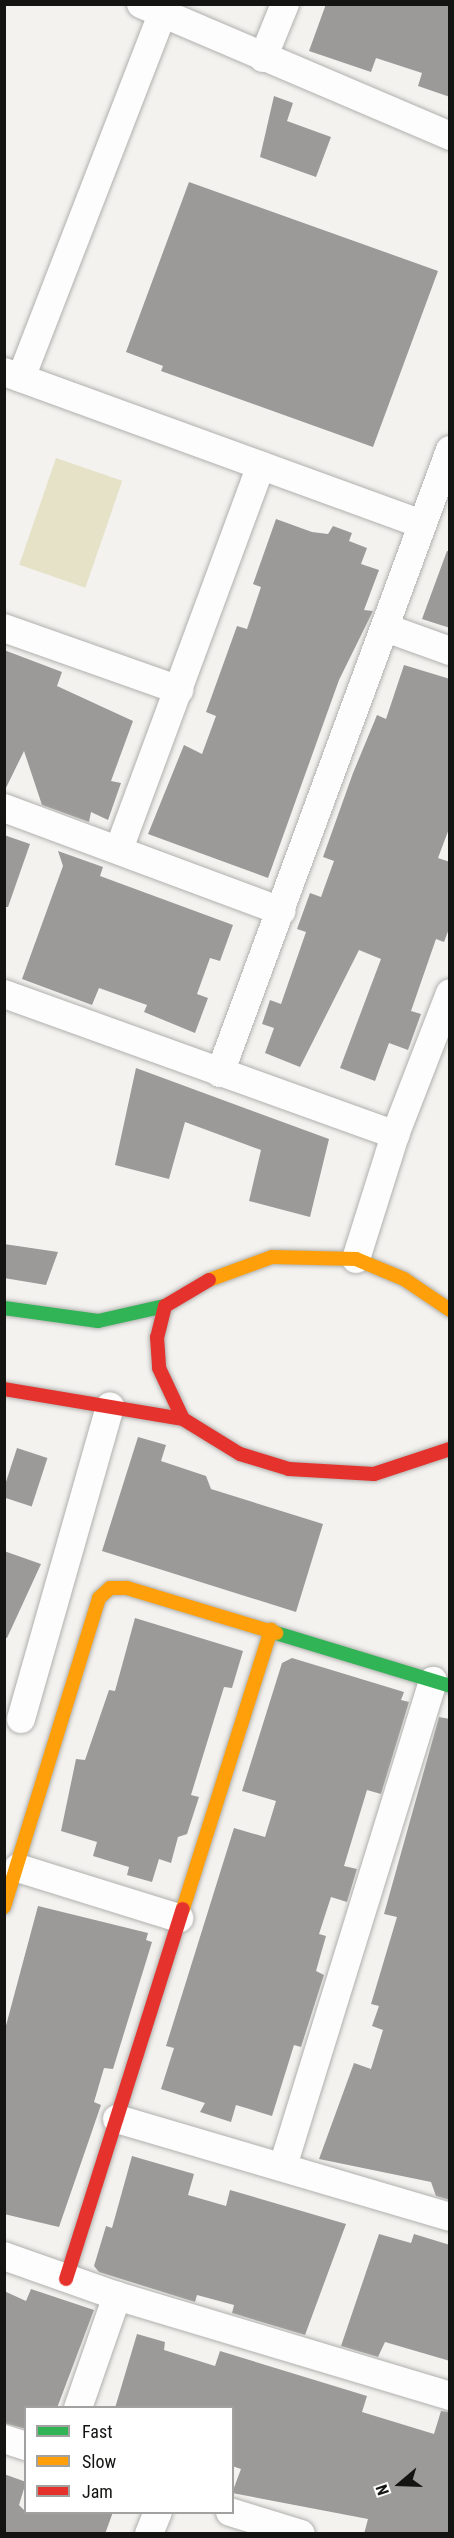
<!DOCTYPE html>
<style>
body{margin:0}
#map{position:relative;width:454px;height:2538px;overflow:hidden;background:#f3f2ef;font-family:"Roboto Condensed",sans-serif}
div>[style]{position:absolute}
.green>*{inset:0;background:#e5e2c8;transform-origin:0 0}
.building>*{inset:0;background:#9b9a98;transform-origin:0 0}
.roads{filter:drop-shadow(0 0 2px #b0b0ae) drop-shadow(0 0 2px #b0b0ae)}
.street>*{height:28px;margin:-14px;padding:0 14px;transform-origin:14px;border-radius:14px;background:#fdfdfd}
.fast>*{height:14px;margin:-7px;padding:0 7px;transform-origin:7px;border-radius:7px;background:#30b455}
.slow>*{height:14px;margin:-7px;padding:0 7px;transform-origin:7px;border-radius:7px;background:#ff9f0a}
.jam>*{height:14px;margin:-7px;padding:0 7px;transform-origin:7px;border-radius:7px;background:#e5322d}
span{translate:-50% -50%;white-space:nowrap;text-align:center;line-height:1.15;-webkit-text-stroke:6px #fff;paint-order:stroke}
.frame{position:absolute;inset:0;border:6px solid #141412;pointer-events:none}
.legend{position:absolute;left:24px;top:2406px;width:210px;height:108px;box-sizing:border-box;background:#fff;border:2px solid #a1a1a0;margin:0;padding:8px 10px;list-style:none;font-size:18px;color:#141412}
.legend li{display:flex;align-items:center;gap:12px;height:30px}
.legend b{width:30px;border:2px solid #a1a1a0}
.north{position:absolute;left:370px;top:2454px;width:60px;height:60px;-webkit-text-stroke:4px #fff;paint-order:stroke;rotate:251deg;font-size:16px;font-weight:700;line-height:24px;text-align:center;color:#141412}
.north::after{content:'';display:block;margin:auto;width:21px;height:27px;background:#141412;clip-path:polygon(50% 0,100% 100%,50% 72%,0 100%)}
</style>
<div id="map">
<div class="green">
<i style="left:56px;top:458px;width:70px;height:113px;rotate:19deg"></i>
</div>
<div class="building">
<i style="clip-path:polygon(326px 4px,450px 4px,450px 97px,418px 86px,422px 73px,376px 58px,371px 72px,309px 51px)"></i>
<i style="clip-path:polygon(274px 96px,293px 103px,287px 121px,331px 137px,316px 177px,260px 157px)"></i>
<i style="clip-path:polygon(189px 182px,438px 271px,373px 447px,161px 371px,163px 366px,126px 352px)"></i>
<i style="clip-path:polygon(276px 519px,312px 532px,328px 534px,333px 526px,352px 533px,349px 541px,367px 548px,361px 564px,379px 570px,364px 610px,373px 611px,339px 680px,268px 878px,148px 834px,184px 745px,202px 754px,216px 716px,206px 712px,237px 626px,247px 629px,261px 587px,253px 584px)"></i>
<i style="clip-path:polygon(447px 551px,450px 551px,450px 628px,422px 619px)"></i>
<i style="clip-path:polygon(4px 650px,62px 672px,57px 686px,133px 721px,111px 781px,121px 783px,108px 820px,91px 812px,89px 822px,42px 805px,24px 751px,4px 792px)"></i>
<i style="clip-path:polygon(404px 665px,450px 679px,450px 826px,438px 858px,450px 862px,450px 926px,444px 942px,436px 939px,411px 1011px,421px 1014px,408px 1050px,389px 1043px,375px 1081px,340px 1068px,381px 959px,359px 950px,300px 1067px,265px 1053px,274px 1028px,262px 1024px,270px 1000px,281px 1004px,306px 932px,297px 929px,310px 893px,321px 897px,334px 861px,323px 857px,353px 773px,377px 715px,386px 719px)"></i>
<i style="clip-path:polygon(4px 835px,30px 844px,8px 907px,4px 907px)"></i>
<i style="clip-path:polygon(58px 851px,103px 867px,100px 876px,233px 925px,220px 961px,210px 958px,197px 994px,208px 998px,195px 1033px,144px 1012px,147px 1005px,99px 988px,92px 1005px,22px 979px,63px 866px)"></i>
<i style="clip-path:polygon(136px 1068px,329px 1139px,310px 1217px,249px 1201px,261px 1150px,185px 1122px,169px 1179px,115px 1165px)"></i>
<i style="clip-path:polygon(4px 1244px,58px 1252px,46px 1285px,4px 1278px)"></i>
<i style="clip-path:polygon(138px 1437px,166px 1445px,161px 1461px,206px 1476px,211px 1489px,323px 1524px,296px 1612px,102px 1551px)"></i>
<i style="left:17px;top:1448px;width:32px;height:51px;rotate:18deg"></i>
<i style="clip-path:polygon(4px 1551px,41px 1564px,7px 1638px,4px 1637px)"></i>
<i style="clip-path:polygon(135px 1618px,243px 1651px,232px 1688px,224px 1687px,191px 1795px,199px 1797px,187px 1834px,178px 1837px,171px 1863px,159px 1859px,152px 1882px,127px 1875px,129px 1867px,93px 1856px,97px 1842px,61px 1831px,76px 1759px,85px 1760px,109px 1690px,115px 1691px)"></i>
<i style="clip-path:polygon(292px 1658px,404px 1692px,401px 1700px,409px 1702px,381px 1794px,367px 1790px,344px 1866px,357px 1869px,347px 1902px,331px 1897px,319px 1934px,326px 1936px,316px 1971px,324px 1975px,301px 2047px,294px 2045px,272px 2116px,236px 2105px,231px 2122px,200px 2112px,205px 2103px,161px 2089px,174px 2048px,166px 2046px,234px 1828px,265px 1837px,276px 1801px,242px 1791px,282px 1663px)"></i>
<i style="clip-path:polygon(439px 1717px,450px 1719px,450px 2200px,436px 2196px,431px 2182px,319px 2159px,354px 2063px,371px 2069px,383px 2030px,372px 2026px,379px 2006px,371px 2004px,397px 1917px,384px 1914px)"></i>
<i style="clip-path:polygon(38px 1906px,148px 1933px,146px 1940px,152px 1942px,113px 2069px,104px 2068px,94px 2102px,101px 2105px,59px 2227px,4px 2214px,4px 2033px)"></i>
<i style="clip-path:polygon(132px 2156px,194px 2174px,188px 2195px,226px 2206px,230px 2190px,346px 2224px,305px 2335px,232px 2313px,234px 2305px,197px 2295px,195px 2302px,99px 2272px,94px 2266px,106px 2226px,112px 2228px)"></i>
<i style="clip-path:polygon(379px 2234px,411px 2243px,414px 2234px,450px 2245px,450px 2361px,385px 2342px,378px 2357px,341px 2346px)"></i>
<i style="clip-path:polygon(31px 2289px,94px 2310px,57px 2408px,26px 2408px,26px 2429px,4px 2423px,4px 2291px,26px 2301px)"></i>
<i style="clip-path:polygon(137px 2334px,165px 2342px,164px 2350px,215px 2366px,220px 2351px,367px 2396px,362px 2412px,434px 2434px,441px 2411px,450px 2412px,450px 2534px,364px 2534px,368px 2519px,232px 2493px,241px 2469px,232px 2466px,232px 2408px,115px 2408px)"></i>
<i style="clip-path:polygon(4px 2474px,26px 2482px,19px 2505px,26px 2512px,113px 2512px,105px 2534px,4px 2534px)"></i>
</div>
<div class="roads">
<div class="street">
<i style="left:141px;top:4px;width:336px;rotate:23.1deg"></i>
<i style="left:263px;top:58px;width:58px;rotate:-67.8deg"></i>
<i style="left:4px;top:372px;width:445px;rotate:20deg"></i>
<i style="left:21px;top:378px;width:390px;rotate:-68.8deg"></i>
<i style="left:4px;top:628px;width:186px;rotate:19.5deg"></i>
<i style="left:386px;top:628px;width:68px;rotate:19.8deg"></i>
<i style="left:4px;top:808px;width:296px;rotate:20.4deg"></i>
<i style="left:119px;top:849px;width:409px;rotate:-69.7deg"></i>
<i style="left:4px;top:994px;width:416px;rotate:19.8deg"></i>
<i style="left:220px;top:1073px;width:664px;rotate:-69.74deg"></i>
<i style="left:356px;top:1259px;width:130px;rotate:-72.5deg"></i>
<i style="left:395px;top:1135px;width:152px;rotate:-68.8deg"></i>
<i style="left:21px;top:1719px;width:325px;rotate:-74.1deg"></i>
<i style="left:18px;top:1868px;width:169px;rotate:17.3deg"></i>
<i style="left:117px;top:2119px;width:347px;rotate:16.4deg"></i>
<i style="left:283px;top:2166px;width:508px;rotate:-72.81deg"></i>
<i style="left:4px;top:2256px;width:120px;rotate:19.5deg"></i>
<i style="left:117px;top:2296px;width:348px;rotate:16.7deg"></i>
<i style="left:78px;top:2408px;width:119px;rotate:-70.8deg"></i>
<i style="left:4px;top:2439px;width:23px;rotate:18deg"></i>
<i style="left:230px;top:2512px;width:74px;rotate:17.2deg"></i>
<i style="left:149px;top:2534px;width:24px;rotate:-68deg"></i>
</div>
<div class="fast">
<i style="left:4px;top:1308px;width:95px;rotate:7.9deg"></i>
<i style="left:98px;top:1321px;width:69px;rotate:-12.6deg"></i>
<i style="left:276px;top:1633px;width:182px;rotate:16.9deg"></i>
</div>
<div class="slow">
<i style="left:209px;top:1280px;width:67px;rotate:-20.1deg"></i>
<i style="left:272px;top:1257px;width:84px;rotate:1.4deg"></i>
<i style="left:356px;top:1259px;width:52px;rotate:22.6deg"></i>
<i style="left:404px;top:1279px;width:55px;rotate:34deg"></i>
<i style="left:4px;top:1907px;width:323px;rotate:-72.9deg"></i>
<i style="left:99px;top:1598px;width:15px;rotate:-42deg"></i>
<i style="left:110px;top:1588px;width:17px"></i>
<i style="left:127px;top:1588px;width:156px;rotate:16.8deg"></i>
<i style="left:183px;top:1909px;width:293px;rotate:-72.5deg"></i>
</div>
<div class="jam">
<i style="left:209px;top:1280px;width:51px;rotate:149.4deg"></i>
<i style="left:165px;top:1306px;width:32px;rotate:104deg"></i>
<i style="left:157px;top:1337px;width:31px;rotate:86deg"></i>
<i style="left:159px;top:1368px;width:56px;rotate:64.8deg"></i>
<i style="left:183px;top:1419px;width:67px;rotate:31.6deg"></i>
<i style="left:240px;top:1454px;width:51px;rotate:17deg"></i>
<i style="left:289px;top:1469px;width:85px;rotate:3.4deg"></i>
<i style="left:374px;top:1474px;width:80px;rotate:-18.2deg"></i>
<i style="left:4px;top:1389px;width:181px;rotate:9.5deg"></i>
<i style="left:66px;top:2279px;width:388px;rotate:-72.5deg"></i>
</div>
</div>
<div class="frame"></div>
<ul class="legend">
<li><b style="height:8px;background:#30b455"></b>Fast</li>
<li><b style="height:8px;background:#ff9f0a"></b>Slow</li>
<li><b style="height:8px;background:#e5322d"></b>Jam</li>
</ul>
<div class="north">N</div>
</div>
